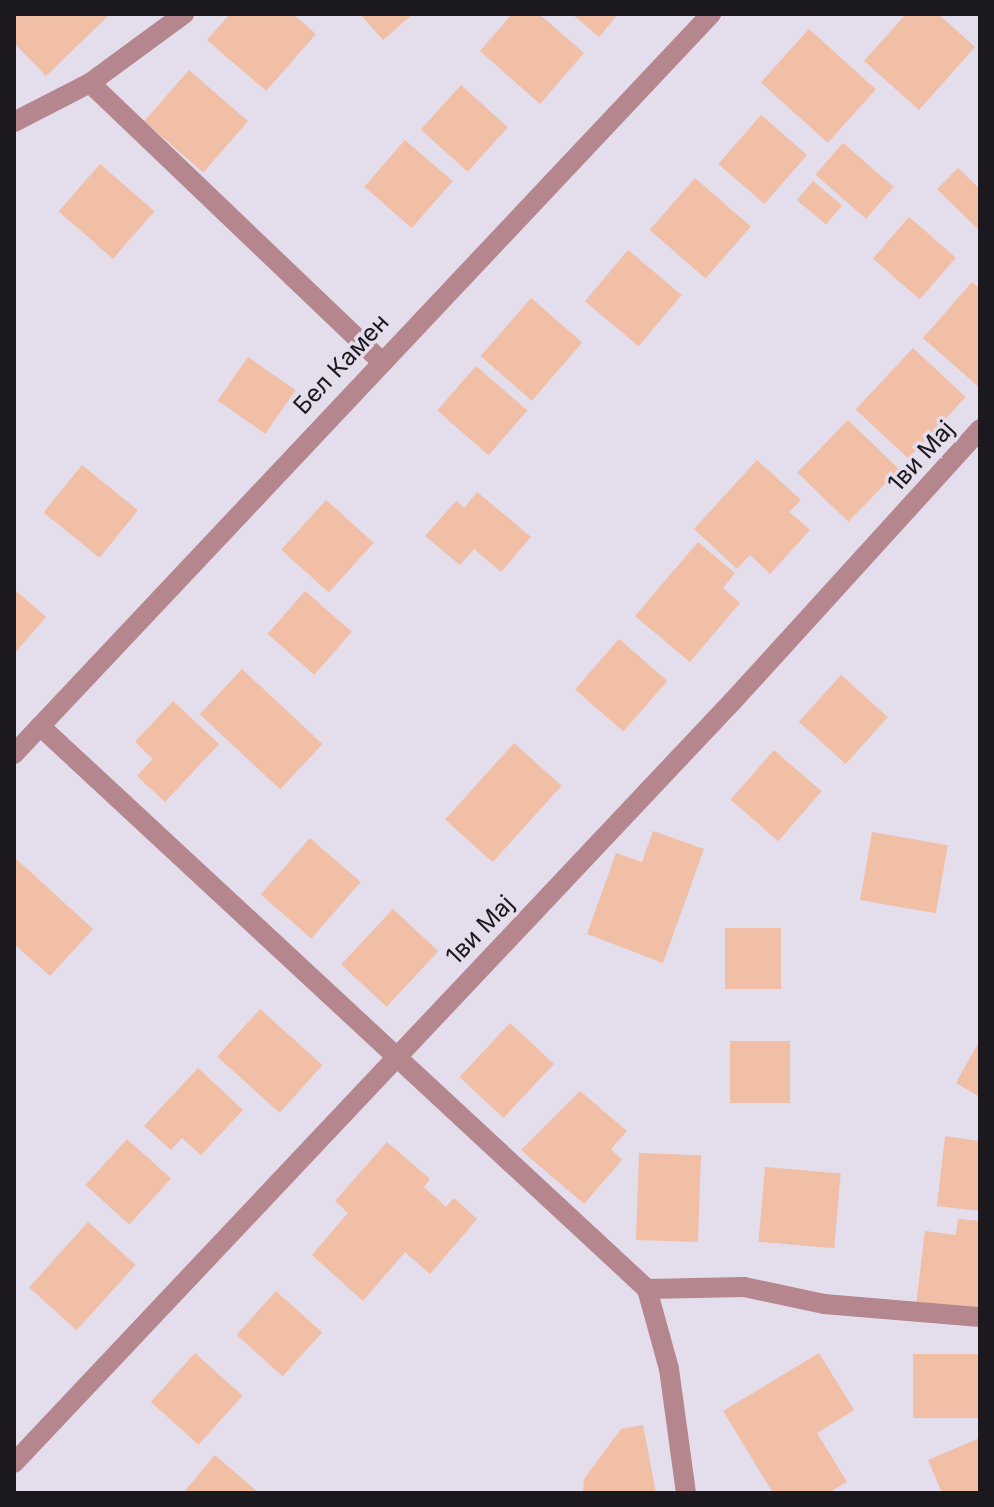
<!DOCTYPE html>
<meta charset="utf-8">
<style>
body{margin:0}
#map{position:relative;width:994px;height:1507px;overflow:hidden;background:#e4ddec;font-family:Inter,sans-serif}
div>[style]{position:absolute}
.building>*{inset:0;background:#f1bea6;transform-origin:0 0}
.minor>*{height:20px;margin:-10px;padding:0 10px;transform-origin:10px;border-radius:10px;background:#b5868d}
span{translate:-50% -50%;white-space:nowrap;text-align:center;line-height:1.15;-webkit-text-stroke:7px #e4ddec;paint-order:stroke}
.street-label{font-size:24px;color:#1c191e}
.frame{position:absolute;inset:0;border:16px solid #1c191e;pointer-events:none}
</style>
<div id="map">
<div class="building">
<i style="clip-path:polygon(14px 14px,110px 14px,46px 76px,14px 43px)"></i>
<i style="clip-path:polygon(230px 14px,293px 14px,316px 34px,266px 91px,207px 40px)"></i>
<i style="clip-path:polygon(360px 14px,413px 14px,383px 40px)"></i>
<i style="clip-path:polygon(512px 14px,539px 14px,584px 53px,540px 104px,480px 51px)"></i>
<i style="clip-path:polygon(572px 14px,618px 14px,599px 37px)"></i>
<i style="clip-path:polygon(906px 14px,938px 14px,975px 47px,919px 110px,864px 61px)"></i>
<i style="left:809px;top:29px;width:90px;height:72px;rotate:42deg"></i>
<i style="left:189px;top:70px;width:78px;height:68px;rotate:41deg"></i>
<i style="left:461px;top:85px;width:63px;height:60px;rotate:42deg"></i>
<i style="left:761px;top:115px;width:61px;height:65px;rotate:41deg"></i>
<i style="left:405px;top:140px;width:63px;height:62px;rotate:41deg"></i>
<i style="left:843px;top:143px;width:67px;height:42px;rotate:41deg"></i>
<i style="left:100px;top:164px;width:72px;height:63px;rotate:41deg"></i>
<i style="clip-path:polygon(958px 168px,980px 189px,980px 231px,937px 189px)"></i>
<i style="left:695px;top:178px;width:74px;height:69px;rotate:41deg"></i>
<i style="left:813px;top:181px;width:38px;height:25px;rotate:40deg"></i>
<i style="left:909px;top:217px;width:62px;height:55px;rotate:41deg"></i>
<i style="left:628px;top:250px;width:70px;height:67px;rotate:40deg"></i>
<i style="clip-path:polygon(972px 282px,980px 289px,980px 388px,923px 338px)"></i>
<i style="left:531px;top:298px;width:68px;height:77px;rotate:41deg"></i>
<i style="left:913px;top:348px;width:72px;height:84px;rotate:43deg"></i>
<i style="left:248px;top:357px;width:58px;height:53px;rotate:35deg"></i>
<i style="left:476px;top:366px;width:68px;height:59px;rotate:41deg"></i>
<i style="left:848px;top:420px;width:71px;height:73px;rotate:44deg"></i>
<i style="clip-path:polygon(757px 460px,801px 500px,789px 512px,810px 530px,770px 574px,750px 555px,737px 569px,694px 529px)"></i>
<i style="left:82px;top:465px;width:72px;height:61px;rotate:39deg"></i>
<i style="clip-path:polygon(477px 492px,531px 537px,501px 572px,474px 549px,460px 565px,425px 536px,456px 501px,464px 508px)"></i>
<i style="left:326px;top:500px;width:64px;height:67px;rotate:42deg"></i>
<i style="clip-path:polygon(698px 542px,735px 573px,723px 588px,740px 603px,690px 662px,635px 616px)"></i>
<i style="clip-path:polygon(14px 589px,46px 617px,14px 654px)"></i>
<i style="left:305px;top:591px;width:62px;height:57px;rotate:41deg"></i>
<i style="left:619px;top:639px;width:64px;height:67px;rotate:41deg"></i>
<i style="left:242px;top:669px;width:110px;height:62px;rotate:43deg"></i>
<i style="left:841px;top:675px;width:63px;height:63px;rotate:42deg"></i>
<i style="clip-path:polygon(173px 701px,219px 744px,165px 802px,137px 776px,153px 759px,135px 742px)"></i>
<i style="left:514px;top:743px;width:64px;height:103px;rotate:42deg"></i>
<i style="left:774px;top:750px;width:63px;height:66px;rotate:41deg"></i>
<i style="clip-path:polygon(653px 831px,704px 849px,663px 963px,587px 934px,616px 853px,642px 862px)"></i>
<i style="left:872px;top:832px;width:77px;height:69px;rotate:10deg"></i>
<i style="left:310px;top:838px;width:67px;height:75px;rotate:41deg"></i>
<i style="clip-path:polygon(14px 857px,93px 929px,50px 976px,14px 944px)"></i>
<i style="left:393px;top:909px;width:62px;height:76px;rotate:43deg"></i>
<i style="left:725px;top:928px;width:56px;height:61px"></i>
<i style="left:260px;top:1009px;width:84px;height:64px;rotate:42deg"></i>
<i style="left:510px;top:1023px;width:60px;height:74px;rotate:43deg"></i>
<i style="clip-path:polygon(980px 1040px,980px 1097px,956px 1083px)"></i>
<i style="left:730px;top:1041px;width:60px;height:62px"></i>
<i style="clip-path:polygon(198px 1068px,243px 1110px,201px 1155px,182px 1138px,171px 1150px,144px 1126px)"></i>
<i style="clip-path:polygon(580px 1091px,627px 1131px,611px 1149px,622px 1160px,584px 1204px,521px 1150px)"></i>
<i style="clip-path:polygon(945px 1136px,980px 1141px,980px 1211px,937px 1206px)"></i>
<i style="left:127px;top:1139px;width:59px;height:62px;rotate:42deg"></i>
<i style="clip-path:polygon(387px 1142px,430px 1179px,424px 1187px,446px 1207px,454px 1198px,477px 1219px,430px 1274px,405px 1252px,363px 1301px,312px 1255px,348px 1213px,335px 1201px)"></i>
<i style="left:639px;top:1153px;width:62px;height:87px;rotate:2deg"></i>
<i style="left:765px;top:1167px;width:76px;height:75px;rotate:5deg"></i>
<i style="clip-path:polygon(958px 1219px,980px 1221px,980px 1314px,916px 1305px,925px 1231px,956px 1235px)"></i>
<i style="left:88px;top:1222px;width:64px;height:88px;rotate:42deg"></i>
<i style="left:276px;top:1291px;width:62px;height:59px;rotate:42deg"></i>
<i style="left:195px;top:1353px;width:64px;height:66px;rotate:42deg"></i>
<i style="clip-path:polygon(819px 1353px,854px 1410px,817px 1433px,847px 1482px,828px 1493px,773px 1493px,723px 1411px)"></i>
<i style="left:980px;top:1354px;width:64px;height:67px;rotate:90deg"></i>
<i style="clip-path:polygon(643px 1425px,656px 1493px,583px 1493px,584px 1479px,621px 1429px)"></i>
<i style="clip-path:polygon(980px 1438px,980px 1493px,942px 1493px,928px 1460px)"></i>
<i style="clip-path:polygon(215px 1455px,259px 1493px,183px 1493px)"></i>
</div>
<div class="minor">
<i style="left:90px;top:83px;width:117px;rotate:-36.3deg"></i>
<i style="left:14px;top:122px;width:85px;rotate:-27.2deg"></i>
<i style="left:90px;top:83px;width:401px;rotate:43.7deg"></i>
<i style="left:40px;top:726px;width:828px;rotate:42.85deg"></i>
<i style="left:647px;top:1289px;width:97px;rotate:-1.2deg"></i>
<i style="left:744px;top:1287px;width:82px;rotate:12deg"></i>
<i style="left:824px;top:1304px;width:157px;rotate:4.8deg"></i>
<i style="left:14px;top:754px;width:1017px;rotate:-46.71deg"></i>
<i style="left:647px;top:1289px;width:83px;rotate:74.6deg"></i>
<i style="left:669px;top:1369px;width:125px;rotate:82.2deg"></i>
<i style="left:14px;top:1463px;width:1046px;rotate:-46.67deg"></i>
<i style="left:732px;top:702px;width:369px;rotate:-47.7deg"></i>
</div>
<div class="street-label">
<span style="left:341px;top:364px;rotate:-47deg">Бел Камен</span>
<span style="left:921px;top:456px;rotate:-48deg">1ви Мај</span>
<span style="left:480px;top:930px;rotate:-46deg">1ви Мај</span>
</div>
<div class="frame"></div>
</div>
